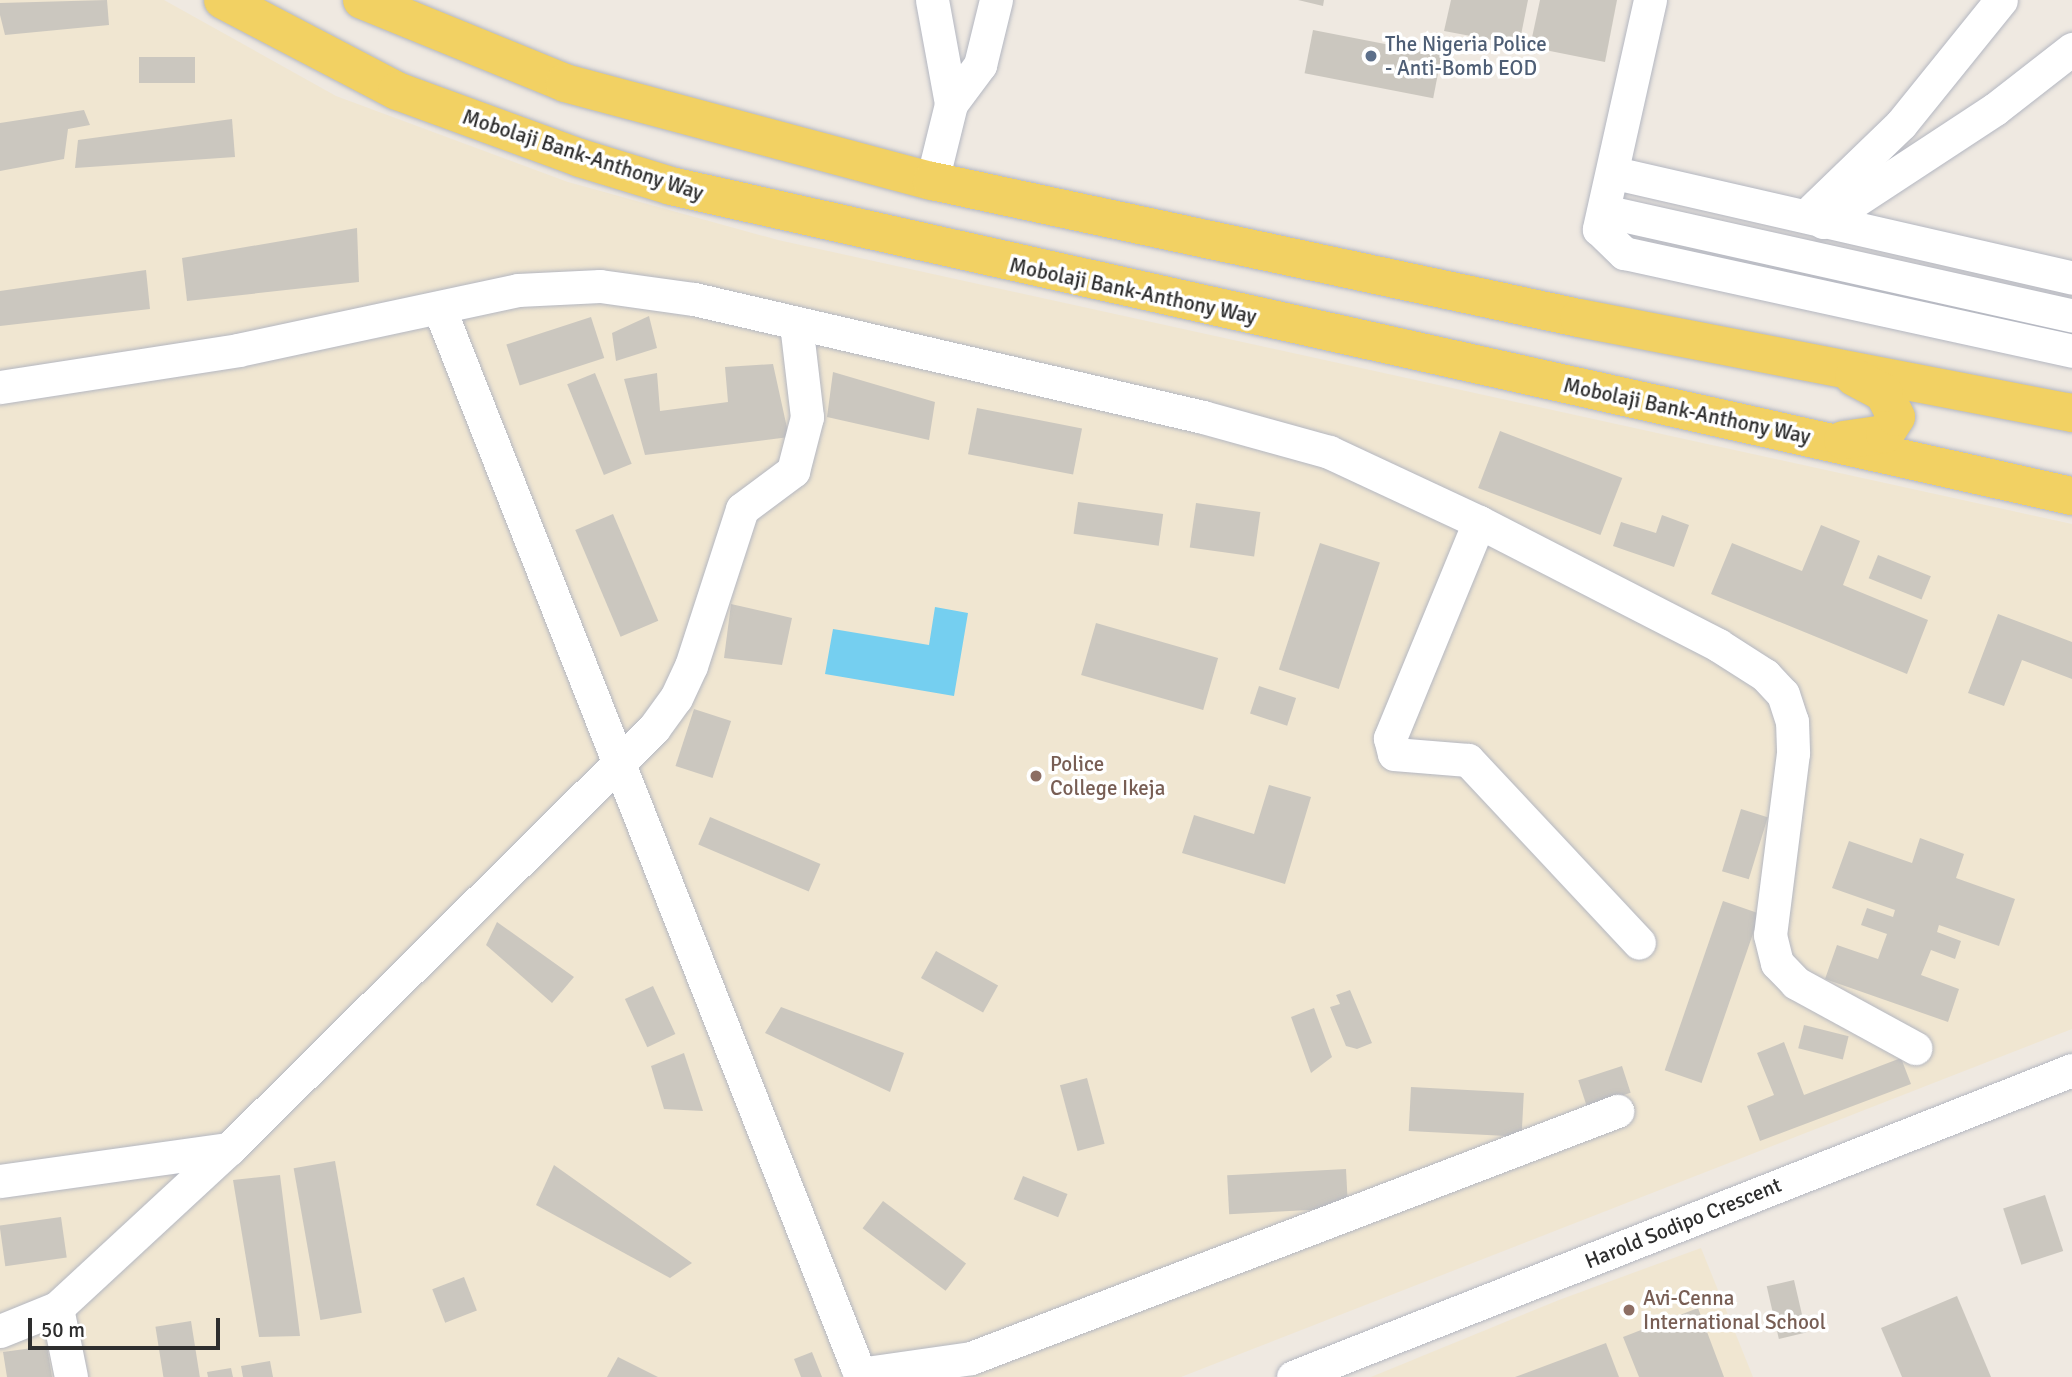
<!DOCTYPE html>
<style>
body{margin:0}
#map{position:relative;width:2072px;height:1377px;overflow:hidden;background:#efe9e1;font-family:Signika,sans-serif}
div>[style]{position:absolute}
.education>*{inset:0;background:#f0e6d1}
.water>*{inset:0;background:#75cff0}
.building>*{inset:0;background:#cbc7bf;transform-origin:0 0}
.roads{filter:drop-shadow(0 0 2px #b4b7c1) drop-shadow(0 0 2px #b4b7c1)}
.minor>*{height:33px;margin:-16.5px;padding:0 16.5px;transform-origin:16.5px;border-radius:16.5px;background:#fff}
.major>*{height:38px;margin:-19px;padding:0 19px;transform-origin:19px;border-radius:19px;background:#f2d163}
.dots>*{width:19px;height:19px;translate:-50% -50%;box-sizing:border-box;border:4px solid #fff;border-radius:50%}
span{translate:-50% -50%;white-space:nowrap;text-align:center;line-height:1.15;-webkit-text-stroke:7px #fff;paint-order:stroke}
.service-label{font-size:21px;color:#4e5e75}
.left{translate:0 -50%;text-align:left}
.street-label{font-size:21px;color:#2e2e2e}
.education-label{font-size:21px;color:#785e54}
.scale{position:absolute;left:28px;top:1318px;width:192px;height:32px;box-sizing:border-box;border:4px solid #2e2e2e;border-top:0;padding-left:9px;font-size:21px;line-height:24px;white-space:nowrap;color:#2e2e2e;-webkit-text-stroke:5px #fff;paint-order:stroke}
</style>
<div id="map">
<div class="education">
<i style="clip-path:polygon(0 0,164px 0,336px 96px,568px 182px,778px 240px,2072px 524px,2072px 1029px,1181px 1377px,0 1377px)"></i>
<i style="clip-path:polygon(1701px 1248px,1753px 1377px,1371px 1377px,1559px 1300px)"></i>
</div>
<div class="water">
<i style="clip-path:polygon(935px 607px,968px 613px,954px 696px,825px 674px,833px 629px,929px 645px)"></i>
</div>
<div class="building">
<i style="clip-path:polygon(107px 0,109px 25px,5px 35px,0 15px,0 3px)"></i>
<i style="clip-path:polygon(1298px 0,1324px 0,1323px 6px)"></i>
<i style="clip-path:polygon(1451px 0,1528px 0,1519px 45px,1444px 31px)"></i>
<i style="clip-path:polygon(1540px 0,1617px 0,1605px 62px,1530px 47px)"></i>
<i style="left:1313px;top:30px;width:131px;height:44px;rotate:11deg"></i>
<i style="left:195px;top:57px;width:26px;height:56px;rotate:90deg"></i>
<i style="clip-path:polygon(84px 110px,90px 125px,68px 129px,64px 159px,0 171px,0 123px)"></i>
<i style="clip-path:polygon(232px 119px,235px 157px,75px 168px,78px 140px)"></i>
<i style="clip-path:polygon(357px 228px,359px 282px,187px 301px,182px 258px)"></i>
<i style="clip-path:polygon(146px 270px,150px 309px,0 326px,0 291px)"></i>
<i style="clip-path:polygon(649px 316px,657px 348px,616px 361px,612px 333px)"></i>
<i style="left:591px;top:317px;width:43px;height:89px;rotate:72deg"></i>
<i style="clip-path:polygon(773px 364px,789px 437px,645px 455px,624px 379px,657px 373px,660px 411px,728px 402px,725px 367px)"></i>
<i style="clip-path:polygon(833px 372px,935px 402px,929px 440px,827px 417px)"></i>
<i style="left:595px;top:373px;width:98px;height:30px;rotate:68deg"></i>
<i style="left:977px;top:408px;width:107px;height:47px;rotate:11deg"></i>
<i style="left:1500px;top:431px;width:131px;height:61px;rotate:21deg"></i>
<i style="left:1078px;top:502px;width:86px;height:32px;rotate:8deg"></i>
<i style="left:1196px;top:503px;width:65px;height:45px;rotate:8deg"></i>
<i style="left:613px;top:514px;width:116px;height:41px;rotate:67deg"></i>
<i style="clip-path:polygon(1662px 515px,1689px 525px,1674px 567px,1613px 546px,1621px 522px,1656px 533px)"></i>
<i style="clip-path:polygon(1821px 525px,1860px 541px,1843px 585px,1928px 620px,1907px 674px,1711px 594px,1732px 543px,1802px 571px)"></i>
<i style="left:1320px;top:543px;width:63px;height:133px;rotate:18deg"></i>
<i style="left:1878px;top:555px;width:57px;height:25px;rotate:22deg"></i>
<i style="clip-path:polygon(731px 604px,792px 618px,782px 665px,724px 658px)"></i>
<i style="clip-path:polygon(1998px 614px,2072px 642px,2072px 679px,2022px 660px,2004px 706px,1968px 693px)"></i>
<i style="left:1096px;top:623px;width:127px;height:54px;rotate:16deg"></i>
<i style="left:1259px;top:686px;width:39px;height:29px;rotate:18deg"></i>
<i style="left:694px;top:709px;width:39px;height:60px;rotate:18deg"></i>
<i style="clip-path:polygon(1269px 785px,1311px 797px,1285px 884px,1182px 853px,1194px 815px,1254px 834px)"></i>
<i style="left:1741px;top:809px;width:28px;height:65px;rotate:17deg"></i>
<i style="left:710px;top:817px;width:120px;height:30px;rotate:23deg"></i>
<i style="clip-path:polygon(1920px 838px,1964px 854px,1956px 878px,2015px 899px,1999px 946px,1939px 925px,1937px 932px,1961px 941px,1955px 959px,1931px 950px,1921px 975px,1959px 989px,1948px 1022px,1825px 979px,1837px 945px,1878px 959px,1887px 934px,1861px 925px,1867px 908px,1893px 917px,1895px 910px,1832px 888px,1849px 841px,1912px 863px)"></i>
<i style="left:1723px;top:901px;width:39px;height:179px;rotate:19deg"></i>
<i style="clip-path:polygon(497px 922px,574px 977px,552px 1003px,486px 945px)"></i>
<i style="left:936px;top:951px;width:71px;height:31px;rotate:29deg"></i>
<i style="left:653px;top:986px;width:53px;height:31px;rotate:65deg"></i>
<i style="clip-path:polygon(1350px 990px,1372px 1043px,1357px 1049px,1346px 1046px,1330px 1007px,1340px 1004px,1336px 995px)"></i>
<i style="clip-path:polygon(781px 1007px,904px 1053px,890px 1092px,765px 1033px)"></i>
<i style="clip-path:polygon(1314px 1008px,1332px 1057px,1311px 1073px,1291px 1017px)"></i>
<i style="left:1804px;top:1025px;width:46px;height:24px;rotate:14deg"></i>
<i style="clip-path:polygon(1784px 1042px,1804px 1095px,1901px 1058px,1911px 1084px,1760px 1141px,1747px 1106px,1774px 1095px,1757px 1053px)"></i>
<i style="clip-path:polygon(684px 1053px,703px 1111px,664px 1109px,651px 1066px)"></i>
<i style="left:1622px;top:1066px;width:28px;height:46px;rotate:72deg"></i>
<i style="left:1087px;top:1078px;width:68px;height:28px;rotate:75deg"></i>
<i style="left:1411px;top:1087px;width:113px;height:44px;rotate:3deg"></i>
<i style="left:335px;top:1161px;width:154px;height:42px;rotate:80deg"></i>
<i style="clip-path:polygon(554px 1165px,692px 1263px,670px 1278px,536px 1205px)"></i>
<i style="left:1346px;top:1169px;width:39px;height:119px;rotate:87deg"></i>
<i style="clip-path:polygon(280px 1175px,300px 1336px,259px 1337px,233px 1180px)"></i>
<i style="left:1023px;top:1176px;width:48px;height:25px;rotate:22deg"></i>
<i style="left:2045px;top:1195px;width:59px;height:44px;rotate:72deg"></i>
<i style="left:883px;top:1201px;width:104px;height:34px;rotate:37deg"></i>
<i style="left:61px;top:1217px;width:41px;height:62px;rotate:82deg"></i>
<i style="left:464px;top:1277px;width:36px;height:34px;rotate:69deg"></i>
<i style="left:1794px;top:1280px;width:54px;height:28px;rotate:77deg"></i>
<i style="clip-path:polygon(1957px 1296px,1991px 1377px,1902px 1377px,1881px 1328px)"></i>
<i style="clip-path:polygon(1698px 1308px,1724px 1377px,1639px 1377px,1623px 1337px)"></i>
<i style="left:191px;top:1321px;width:57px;height:36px;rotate:81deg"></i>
<i style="clip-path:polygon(1606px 1343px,1619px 1377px,1515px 1377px)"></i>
<i style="clip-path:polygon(47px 1346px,52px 1377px,7px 1377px,3px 1352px)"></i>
<i style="clip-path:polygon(812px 1352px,822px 1377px,801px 1377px,794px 1359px)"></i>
<i style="clip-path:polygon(618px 1357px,658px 1377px,607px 1377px)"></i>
<i style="clip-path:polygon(270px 1361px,273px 1377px,243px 1377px,241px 1366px)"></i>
<i style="clip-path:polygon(231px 1368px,233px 1377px,208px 1377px,207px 1372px)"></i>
</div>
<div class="roads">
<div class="minor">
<i style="left:932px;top:0;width:106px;rotate:79.6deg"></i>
<i style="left:1650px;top:0;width:235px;rotate:102.6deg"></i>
<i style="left:1599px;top:229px;width:35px;rotate:44deg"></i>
<i style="left:1624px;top:253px;width:459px;rotate:12.3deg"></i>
<i style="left:1615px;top:173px;width:469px;rotate:12.9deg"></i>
<i style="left:932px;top:181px;width:79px;rotate:-76.1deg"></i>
<i style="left:951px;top:104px;width:49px;rotate:-53.4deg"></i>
<i style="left:980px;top:65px;width:67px;rotate:-76.2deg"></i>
<i style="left:1813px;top:209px;width:122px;rotate:-44deg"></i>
<i style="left:1901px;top:124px;width:159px;rotate:-51.1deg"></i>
<i style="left:1604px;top:211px;width:480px;rotate:12.6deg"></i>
<i style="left:1823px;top:222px;width:206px;rotate:-33.3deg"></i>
<i style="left:1995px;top:109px;width:98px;rotate:-37.9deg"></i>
<i style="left:440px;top:310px;width:1136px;rotate:68.47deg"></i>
<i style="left:857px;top:1367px;width:11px;rotate:34deg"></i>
<i style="left:866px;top:1373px;width:106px;rotate:-8.1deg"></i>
<i style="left:971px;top:1358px;width:692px;rotate:-20.92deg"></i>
<i style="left:0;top:387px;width:241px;rotate:-8.8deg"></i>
<i style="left:238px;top:350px;width:286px;rotate:-12.1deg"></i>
<i style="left:518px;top:290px;width:82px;rotate:-2.8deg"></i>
<i style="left:600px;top:286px;width:95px;rotate:7.9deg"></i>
<i style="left:694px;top:299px;width:522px;rotate:13.05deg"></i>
<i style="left:1203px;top:417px;width:131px;rotate:15.5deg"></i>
<i style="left:1329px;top:452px;width:166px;rotate:25deg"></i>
<i style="left:1479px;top:522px;width:269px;rotate:27.2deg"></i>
<i style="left:1718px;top:645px;width:56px;rotate:32.6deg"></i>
<i style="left:1765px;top:675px;width:26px;rotate:47deg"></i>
<i style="left:1783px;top:694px;width:28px;rotate:72deg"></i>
<i style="left:1792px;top:721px;width:32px;rotate:88deg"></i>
<i style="left:1793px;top:753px;width:183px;rotate:97.2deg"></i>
<i style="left:1770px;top:935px;width:29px;rotate:76deg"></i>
<i style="left:1777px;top:963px;width:28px;rotate:46deg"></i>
<i style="left:1796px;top:983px;width:136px;rotate:28.6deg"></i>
<i style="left:1479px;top:522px;width:234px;rotate:112.4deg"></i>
<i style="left:1390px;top:738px;width:16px;rotate:76deg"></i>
<i style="left:1394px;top:754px;width:74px;rotate:4.6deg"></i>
<i style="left:1468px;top:760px;width:250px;rotate:46.9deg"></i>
<i style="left:0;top:1181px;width:231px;rotate:-8deg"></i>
<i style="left:229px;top:1149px;width:598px;rotate:-44.73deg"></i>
<i style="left:654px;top:728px;width:37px;rotate:-54deg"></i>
<i style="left:676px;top:698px;width:35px;rotate:-65deg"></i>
<i style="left:691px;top:666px;width:165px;rotate:-72deg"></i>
<i style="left:742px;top:509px;width:64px;rotate:-36.7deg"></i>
<i style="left:793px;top:471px;width:56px;rotate:-75.5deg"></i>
<i style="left:807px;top:417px;width:95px;rotate:-96.7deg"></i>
<i style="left:57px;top:1308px;width:70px;rotate:78.5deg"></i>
<i style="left:0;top:1331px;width:61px;rotate:-22deg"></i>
<i style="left:57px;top:1308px;width:234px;rotate:-42.8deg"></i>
<i style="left:1293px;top:1377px;width:837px;rotate:-21.51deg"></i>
</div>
<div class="major">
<i style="left:223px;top:0;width:196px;rotate:27.6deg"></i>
<i style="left:397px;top:91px;width:195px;rotate:20.1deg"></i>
<i style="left:580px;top:158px;width:95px;rotate:17.1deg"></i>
<i style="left:671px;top:186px;width:1435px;rotate:12.48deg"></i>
<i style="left:362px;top:0;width:219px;rotate:22.2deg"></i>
<i style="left:565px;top:83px;width:380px;rotate:15deg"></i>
<i style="left:932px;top:181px;width:661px;rotate:11.96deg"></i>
<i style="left:1579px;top:318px;width:502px;rotate:10.91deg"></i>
<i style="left:1843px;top:440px;width:42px;rotate:-8.1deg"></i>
<i style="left:1885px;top:434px;width:20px;rotate:-57deg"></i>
<i style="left:1896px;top:417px;width:27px;rotate:-117deg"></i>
<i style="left:1884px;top:393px;width:34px;rotate:-152deg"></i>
</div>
</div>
<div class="dots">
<i style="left:1371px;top:56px;background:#5c6f8a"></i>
<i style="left:1036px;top:776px;background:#8d6e63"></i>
<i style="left:1629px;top:1310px;background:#8d6e63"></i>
</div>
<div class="service-label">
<span class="left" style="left:1385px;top:56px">The Nigeria Police<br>- Anti-Bomb EOD</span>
</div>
<div class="street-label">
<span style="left:583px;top:155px;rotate:18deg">Mobolaji Bank-Anthony Way</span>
<span style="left:1133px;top:291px;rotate:12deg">Mobolaji Bank-Anthony Way</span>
<span style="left:1687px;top:411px;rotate:12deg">Mobolaji Bank-Anthony Way</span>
<span style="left:1683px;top:1223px;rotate:-22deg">Harold Sodipo Crescent</span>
</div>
<div class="education-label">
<span class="left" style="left:1050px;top:776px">Police<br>College Ikeja</span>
<span class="left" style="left:1643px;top:1310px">Avi-Cenna<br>International School</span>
</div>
<div class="scale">50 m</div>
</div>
